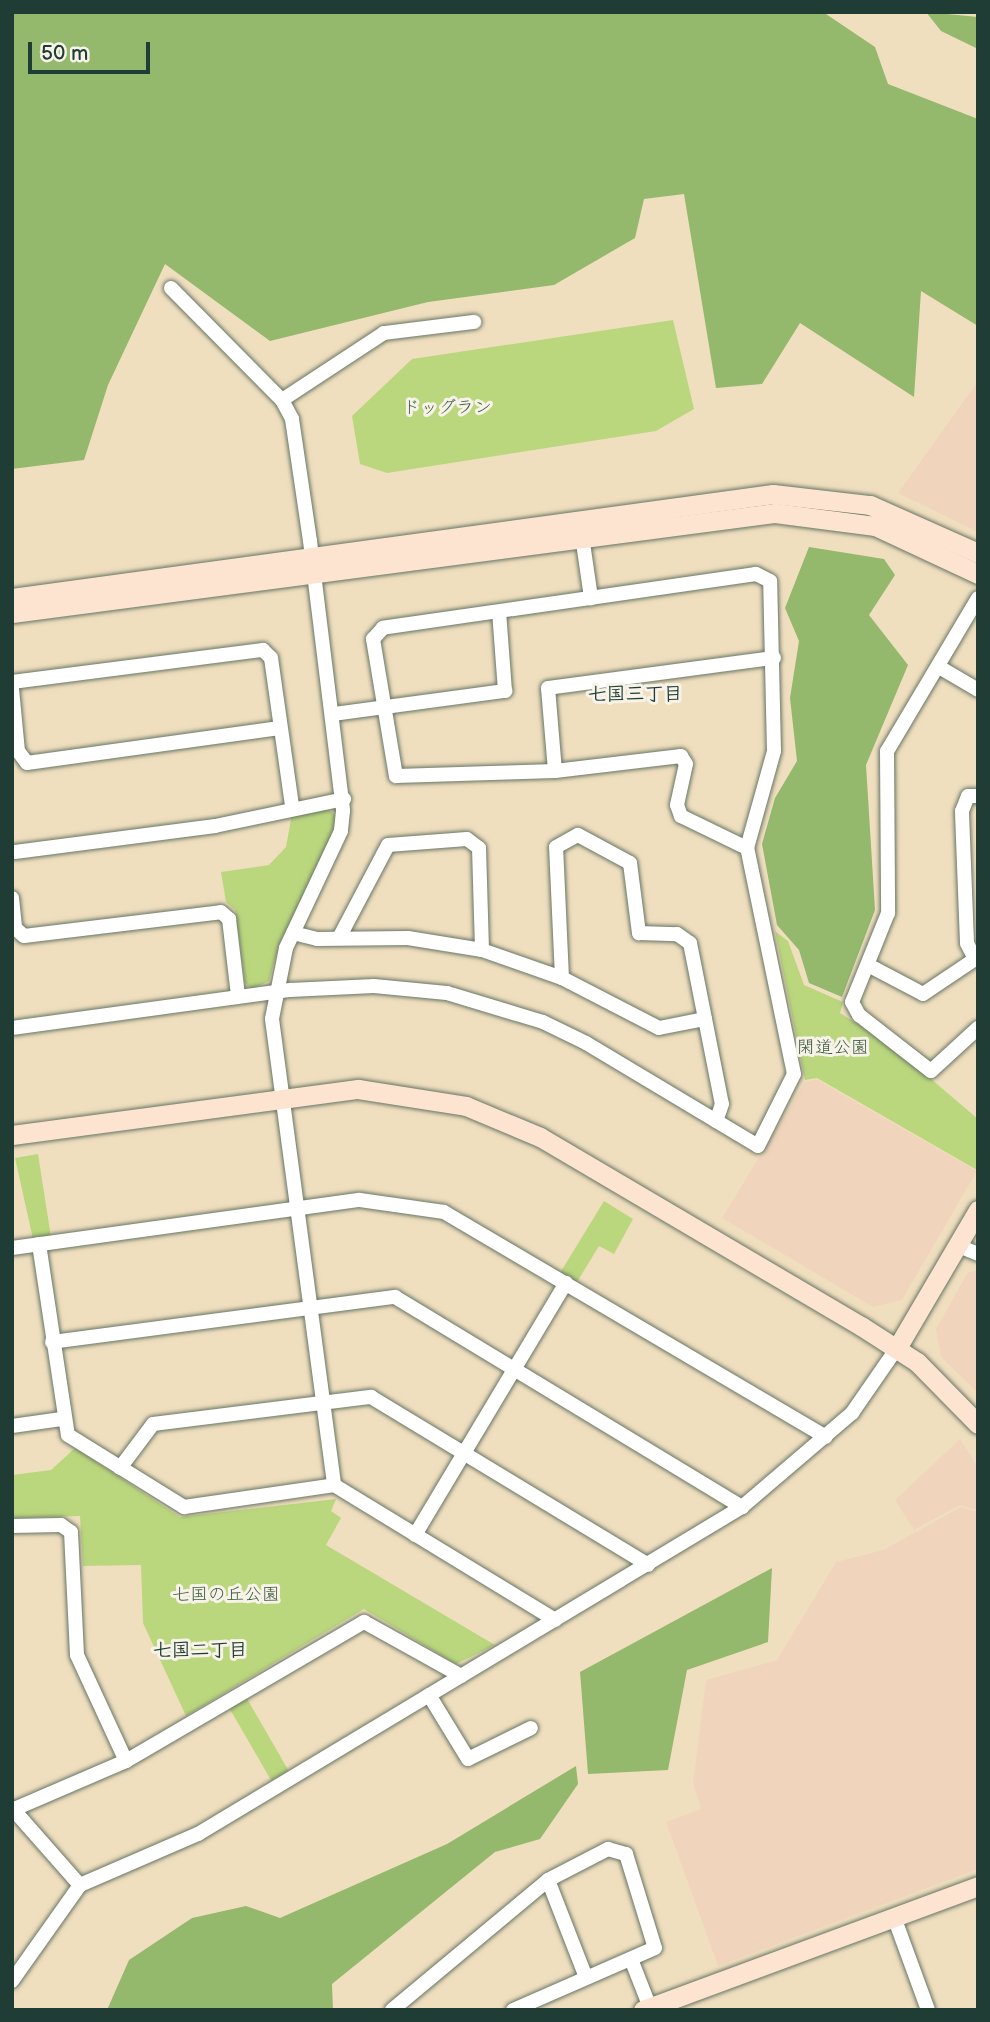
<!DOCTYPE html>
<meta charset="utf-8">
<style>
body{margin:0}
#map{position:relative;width:990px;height:2022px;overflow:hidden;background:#f0dfbf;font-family:"Balsamiq Sans","Klee One",sans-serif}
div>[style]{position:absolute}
.built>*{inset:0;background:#f0d5bc}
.green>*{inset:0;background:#bbd77d;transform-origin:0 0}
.forest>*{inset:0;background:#94b86c}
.roads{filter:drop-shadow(0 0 2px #687665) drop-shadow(0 0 2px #687665)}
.street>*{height:14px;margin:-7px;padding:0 7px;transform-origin:7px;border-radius:7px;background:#fff}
.secondary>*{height:19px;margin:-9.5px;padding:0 9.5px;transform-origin:9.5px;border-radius:9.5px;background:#fde4d1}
span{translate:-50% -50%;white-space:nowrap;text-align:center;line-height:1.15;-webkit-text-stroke:6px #f7f3e8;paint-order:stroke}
.park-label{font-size:18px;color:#3e5c43}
.neighbourhood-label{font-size:19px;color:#1f3d34;font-weight:700}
.frame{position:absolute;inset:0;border:14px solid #1f3d34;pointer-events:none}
.scale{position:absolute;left:28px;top:42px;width:122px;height:32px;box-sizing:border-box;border:4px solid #1f3d34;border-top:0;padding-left:9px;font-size:21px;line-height:24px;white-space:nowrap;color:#1f3d34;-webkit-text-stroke:5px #f7f3e8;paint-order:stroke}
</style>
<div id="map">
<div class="built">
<i style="clip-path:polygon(978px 381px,978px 532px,898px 493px)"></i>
<i style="clip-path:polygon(816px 1079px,977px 1171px,902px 1300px,873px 1307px,722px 1218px,805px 1082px)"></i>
<i style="clip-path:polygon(978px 1270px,978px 1393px,941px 1357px,936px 1329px,968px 1272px)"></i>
<i style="clip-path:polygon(960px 1439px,978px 1467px,978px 1511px,960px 1505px,914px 1530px,895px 1500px)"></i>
<i style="clip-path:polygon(961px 1507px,978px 1512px,978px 1869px,718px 1966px,666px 1822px,701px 1809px,693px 1783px,706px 1680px,777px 1660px,836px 1562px,883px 1550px)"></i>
</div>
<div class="green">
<i style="clip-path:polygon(673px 320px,694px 409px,656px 431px,387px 473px,360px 464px,352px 416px,412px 359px)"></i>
<i style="clip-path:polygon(327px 808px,337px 817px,325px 854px,279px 945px,269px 981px,252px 989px,245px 983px,235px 910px,226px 902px,221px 872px,269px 865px,286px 847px,292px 814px)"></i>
<i style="clip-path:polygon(775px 931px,788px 941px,804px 985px,843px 1002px,840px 1013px,890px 1044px,978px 1119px,977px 1170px,817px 1078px,805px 1080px)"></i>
<i style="clip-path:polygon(38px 1154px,51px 1237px,33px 1239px,15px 1158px)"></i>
<i style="clip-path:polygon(604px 1201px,633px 1219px,614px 1254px,599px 1246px,577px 1282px,560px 1273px)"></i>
<i style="clip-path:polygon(75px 1448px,180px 1517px,336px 1499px,331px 1511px,341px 1518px,326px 1545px,495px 1645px,456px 1664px,364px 1609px,186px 1716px,143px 1623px,141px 1565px,83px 1566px,80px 1516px,12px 1518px,12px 1475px,51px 1470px)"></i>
<i style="left:246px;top:1697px;width:85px;height:20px;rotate:60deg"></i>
</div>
<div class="forest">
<i style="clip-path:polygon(12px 12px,823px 12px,875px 47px,888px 84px,978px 119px,978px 326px,921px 291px,914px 397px,800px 323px,762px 384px,716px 388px,684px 194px,644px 199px,635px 238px,554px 285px,428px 302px,270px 341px,165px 264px,108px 385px,84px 460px,12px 469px)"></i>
<i style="clip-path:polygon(926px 12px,978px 17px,978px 49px,941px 31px)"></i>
<i style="clip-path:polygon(809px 547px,884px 559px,895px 575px,869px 615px,908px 665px,866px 765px,875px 910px,842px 997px,809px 983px,799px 950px,777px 925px,762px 844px,775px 798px,797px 761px,790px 698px,799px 641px,785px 608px)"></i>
<i style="clip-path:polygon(772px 1568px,768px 1642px,687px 1670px,668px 1770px,588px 1774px,580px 1672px)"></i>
<i style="clip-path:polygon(576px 1766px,578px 1784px,540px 1839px,495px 1852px,332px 1984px,333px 2010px,107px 2010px,129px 1960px,192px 1918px,246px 1906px,280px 1918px,447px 1844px)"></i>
</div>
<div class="roads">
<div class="street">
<i style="left:171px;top:288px;width:158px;rotate:45.3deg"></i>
<i style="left:282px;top:400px;width:21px;rotate:62deg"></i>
<i style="left:292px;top:419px;width:123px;rotate:81.6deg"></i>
<i style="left:310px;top:541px;width:272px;rotate:83deg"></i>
<i style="left:343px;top:811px;width:20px;rotate:96deg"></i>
<i style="left:341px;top:831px;width:129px;rotate:115.2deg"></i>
<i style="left:286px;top:948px;width:72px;rotate:101.2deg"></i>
<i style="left:272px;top:1019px;width:470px;rotate:82.4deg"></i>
<i style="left:282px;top:400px;width:122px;rotate:-33.3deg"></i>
<i style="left:384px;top:333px;width:91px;rotate:-7deg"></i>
<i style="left:582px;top:536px;width:63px;rotate:81.7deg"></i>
<i style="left:978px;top:598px;width:178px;rotate:120.7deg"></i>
<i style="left:887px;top:751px;width:162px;rotate:89.6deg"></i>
<i style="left:888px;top:913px;width:96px;rotate:112deg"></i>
<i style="left:852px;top:1002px;width:15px;rotate:62deg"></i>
<i style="left:859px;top:1015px;width:91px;rotate:37.9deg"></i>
<i style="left:931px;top:1071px;width:64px;rotate:-42.5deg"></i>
<i style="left:939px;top:667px;width:45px;rotate:30.5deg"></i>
<i style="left:12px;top:682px;width:253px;rotate:-7.3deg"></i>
<i style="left:263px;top:650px;width:11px;rotate:45deg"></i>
<i style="left:271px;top:658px;width:149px;rotate:81.9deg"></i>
<i style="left:12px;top:689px;width:62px;rotate:84.5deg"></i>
<i style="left:18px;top:751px;width:15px;rotate:53deg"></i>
<i style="left:27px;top:763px;width:255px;rotate:-7.9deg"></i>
<i style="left:334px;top:714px;width:173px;rotate:-7.7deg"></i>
<i style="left:505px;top:691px;width:79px;rotate:-94.3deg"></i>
<i style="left:555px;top:771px;width:83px;rotate:-94.8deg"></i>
<i style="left:548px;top:688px;width:228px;rotate:-7.6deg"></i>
<i style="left:15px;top:852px;width:202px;rotate:-7.4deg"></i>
<i style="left:215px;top:826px;width:132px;rotate:-11.8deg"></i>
<i style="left:12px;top:898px;width:30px;rotate:84deg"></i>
<i style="left:15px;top:928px;width:12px;rotate:42deg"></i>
<i style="left:24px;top:936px;width:198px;rotate:-6.9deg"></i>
<i style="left:221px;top:912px;width:11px;rotate:41deg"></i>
<i style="left:229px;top:919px;width:78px;rotate:83.3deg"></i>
<i style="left:293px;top:933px;width:25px;rotate:14deg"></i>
<i style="left:317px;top:939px;width:91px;rotate:-0.6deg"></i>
<i style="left:408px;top:938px;width:75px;rotate:9.2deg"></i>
<i style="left:482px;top:950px;width:85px;rotate:19.3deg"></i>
<i style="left:562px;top:978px;width:109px;rotate:27.3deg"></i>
<i style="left:659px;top:1028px;width:47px;rotate:-11.1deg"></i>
<i style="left:339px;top:938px;width:105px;rotate:-62.2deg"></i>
<i style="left:388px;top:845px;width:79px;rotate:-4.3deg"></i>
<i style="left:467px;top:839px;width:15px;rotate:37deg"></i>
<i style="left:479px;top:848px;width:102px;rotate:88.3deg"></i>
<i style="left:975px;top:959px;width:18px;rotate:-117deg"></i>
<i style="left:967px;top:943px;width:132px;rotate:-92.2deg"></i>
<i style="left:962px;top:811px;width:16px;rotate:-68deg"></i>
<i style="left:968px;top:796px;width:10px"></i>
<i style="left:868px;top:965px;width:62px;rotate:27.8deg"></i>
<i style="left:923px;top:994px;width:66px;rotate:-33.9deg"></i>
<i style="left:562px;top:978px;width:131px;rotate:-92.6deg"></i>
<i style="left:556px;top:847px;width:25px;rotate:-29deg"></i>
<i style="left:578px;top:835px;width:59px;rotate:28.3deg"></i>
<i style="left:630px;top:863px;width:71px;rotate:82.7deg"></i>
<i style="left:639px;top:933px;width:38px;rotate:2deg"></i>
<i style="left:677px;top:934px;width:16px;rotate:35deg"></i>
<i style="left:690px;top:943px;width:164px;rotate:78.8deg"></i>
<i style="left:722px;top:1104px;width:18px;rotate:109deg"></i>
<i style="left:12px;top:1028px;width:281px;rotate:-7.8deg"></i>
<i style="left:290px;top:990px;width:84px;rotate:-2.7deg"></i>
<i style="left:374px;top:986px;width:73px;rotate:5.5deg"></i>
<i style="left:447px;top:993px;width:100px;rotate:16.8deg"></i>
<i style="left:543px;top:1022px;width:48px;rotate:26deg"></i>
<i style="left:586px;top:1043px;width:200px;rotate:30.9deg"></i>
<i style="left:758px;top:1146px;width:80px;rotate:-63.4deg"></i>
<i style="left:794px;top:1074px;width:231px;rotate:-101.7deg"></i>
<i style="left:747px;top:848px;width:101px;rotate:-74.4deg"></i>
<i style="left:774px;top:751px;width:170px;rotate:-91.3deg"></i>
<i style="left:770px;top:581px;width:16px;rotate:-153deg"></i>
<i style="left:756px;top:574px;width:377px;rotate:171.8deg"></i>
<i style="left:383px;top:628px;width:15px;rotate:132deg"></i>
<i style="left:373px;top:639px;width:139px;rotate:80.5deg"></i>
<i style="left:396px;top:776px;width:159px;rotate:-1.8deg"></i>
<i style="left:555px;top:771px;width:127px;rotate:-6.8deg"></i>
<i style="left:681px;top:756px;width:9px;rotate:58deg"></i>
<i style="left:686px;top:764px;width:42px;rotate:102.4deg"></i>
<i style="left:677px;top:805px;width:12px;rotate:70deg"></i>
<i style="left:681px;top:816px;width:73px;rotate:25.9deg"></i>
<i style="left:39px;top:1244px;width:193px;rotate:81.4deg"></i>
<i style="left:68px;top:1435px;width:137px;rotate:31.8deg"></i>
<i style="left:184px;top:1507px;width:152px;rotate:-8.3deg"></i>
<i style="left:334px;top:1485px;width:259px;rotate:31.4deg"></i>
<i style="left:956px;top:1245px;width:24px;rotate:22deg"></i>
<i style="left:12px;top:1248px;width:351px;rotate:-7.9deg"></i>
<i style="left:360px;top:1200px;width:85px;rotate:8.1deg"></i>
<i style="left:444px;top:1212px;width:443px;rotate:30.5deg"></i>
<i style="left:52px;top:1342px;width:346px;rotate:-7.5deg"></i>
<i style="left:395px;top:1297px;width:406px;rotate:31.2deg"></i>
<i style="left:12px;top:1426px;width:50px;rotate:-8deg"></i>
<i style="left:120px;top:1468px;width:55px;rotate:-53.1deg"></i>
<i style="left:153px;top:1424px;width:220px;rotate:-7.1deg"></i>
<i style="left:371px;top:1397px;width:324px;rotate:31.2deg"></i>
<i style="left:12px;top:1526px;width:49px;rotate:-1.2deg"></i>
<i style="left:61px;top:1525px;width:12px;rotate:35deg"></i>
<i style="left:71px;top:1532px;width:123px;rotate:87.2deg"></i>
<i style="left:77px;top:1655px;width:117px;rotate:65.2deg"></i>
<i style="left:415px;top:1535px;width:294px;rotate:-59.1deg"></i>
<i style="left:429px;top:1695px;width:75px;rotate:58.6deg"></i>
<i style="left:468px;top:1759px;width:70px;rotate:-26.2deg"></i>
<i style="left:12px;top:1808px;width:103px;rotate:48.6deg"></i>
<i style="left:12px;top:1810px;width:124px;rotate:-23.3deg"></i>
<i style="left:126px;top:1761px;width:276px;rotate:-30.3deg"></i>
<i style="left:364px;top:1622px;width:111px;rotate:29.1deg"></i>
<i style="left:548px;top:1880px;width:102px;rotate:68.7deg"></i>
<i style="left:894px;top:1917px;width:99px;rotate:69.9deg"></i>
<i style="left:631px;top:1959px;width:55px;rotate:68.6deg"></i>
<i style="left:12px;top:1981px;width:118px;rotate:-54.7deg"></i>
<i style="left:80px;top:1885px;width:129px;rotate:-23.4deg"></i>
<i style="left:198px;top:1834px;width:635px;rotate:-31.01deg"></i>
<i style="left:742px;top:1507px;width:145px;rotate:-40.5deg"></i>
<i style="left:852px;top:1413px;width:79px;rotate:-55.3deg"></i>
<i style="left:392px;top:2010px;width:203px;rotate:-39.8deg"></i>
<i style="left:548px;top:1880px;width:68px;rotate:-27.3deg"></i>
<i style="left:608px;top:1849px;width:19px;rotate:16deg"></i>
<i style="left:626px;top:1854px;width:98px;rotate:72.9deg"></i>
<i style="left:655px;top:1948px;width:155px;rotate:156.4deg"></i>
</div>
<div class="secondary">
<i style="left:12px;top:598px;width:768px;rotate:-7.78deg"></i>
<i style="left:773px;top:494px;width:98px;rotate:6.5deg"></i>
<i style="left:870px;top:505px;width:118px;rotate:24deg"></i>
<i style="left:12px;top:613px;width:770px;rotate:-7.47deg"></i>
<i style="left:775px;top:513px;width:101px;rotate:7.4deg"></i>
<i style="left:875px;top:526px;width:114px;rotate:25deg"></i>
<i style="left:12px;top:1135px;width:349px;rotate:-7.6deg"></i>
<i style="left:358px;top:1089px;width:109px;rotate:8.9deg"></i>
<i style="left:466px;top:1106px;width:80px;rotate:22.7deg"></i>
<i style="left:540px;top:1137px;width:373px;rotate:30.5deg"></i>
<i style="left:861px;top:1326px;width:67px;rotate:32.7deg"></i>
<i style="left:917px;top:1362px;width:87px;rotate:45.5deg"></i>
<i style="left:897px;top:1348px;width:160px;rotate:-59.6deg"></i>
<i style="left:643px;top:2010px;width:357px;rotate:-20.3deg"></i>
</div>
</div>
<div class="park-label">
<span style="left:447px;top:408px">ドッグラン</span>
<span style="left:833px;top:1048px">閑道公園</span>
<span style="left:226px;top:1595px">七国の丘公園</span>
</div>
<div class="neighbourhood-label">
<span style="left:635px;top:695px">七国三丁目</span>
<span style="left:200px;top:1651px">七国二丁目</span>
</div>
<div class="frame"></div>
<div class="scale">50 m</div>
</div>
